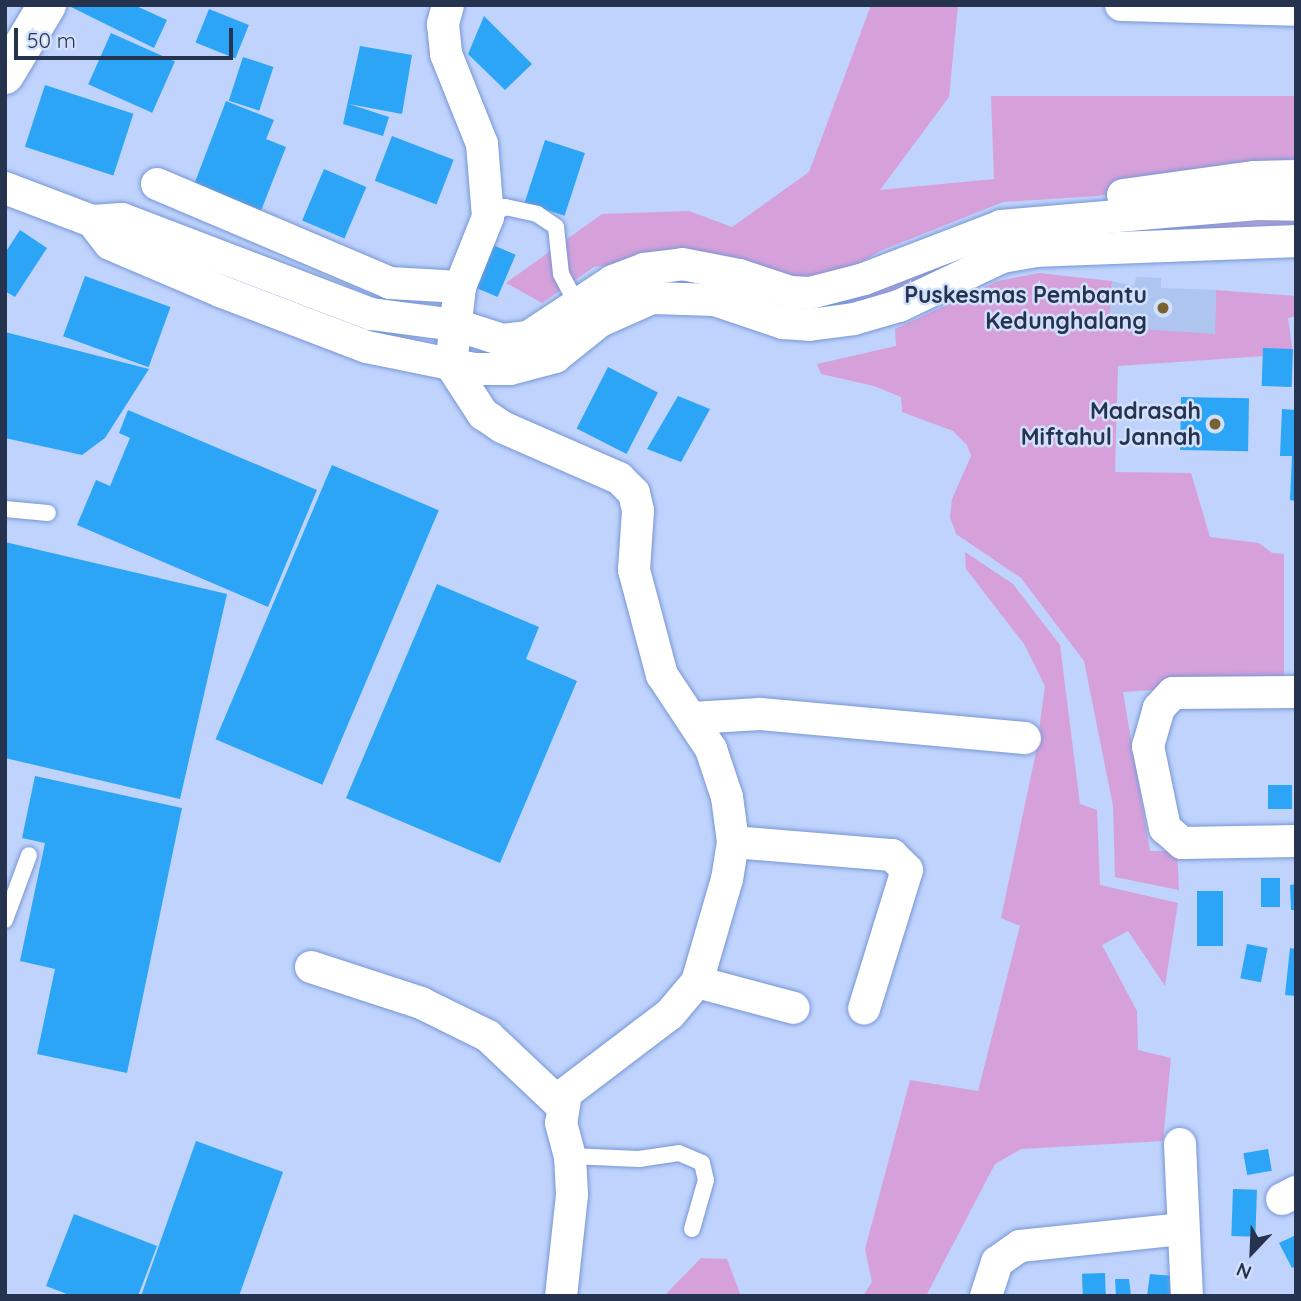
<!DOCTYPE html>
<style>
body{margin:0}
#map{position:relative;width:1301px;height:1301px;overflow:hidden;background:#bfd3fc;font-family:Quicksand,sans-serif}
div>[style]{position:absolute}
.built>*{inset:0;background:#aec5f0}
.green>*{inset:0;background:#d6a1da}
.building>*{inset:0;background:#2ca5f6;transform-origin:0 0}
.roads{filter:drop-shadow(0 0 2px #7796d6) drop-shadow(0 0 2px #7796d6)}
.lane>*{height:16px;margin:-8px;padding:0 8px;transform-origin:8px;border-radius:8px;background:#fff}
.street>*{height:32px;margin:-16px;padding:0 16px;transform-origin:16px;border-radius:16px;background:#fff}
.secondary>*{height:38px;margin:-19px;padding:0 19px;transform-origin:19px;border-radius:19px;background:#fff}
.dots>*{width:19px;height:19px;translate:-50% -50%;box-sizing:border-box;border:4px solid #d2e0fc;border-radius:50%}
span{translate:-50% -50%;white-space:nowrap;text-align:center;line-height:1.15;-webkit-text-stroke:5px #d2e0fc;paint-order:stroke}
.poi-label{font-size:23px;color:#26334e;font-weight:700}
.right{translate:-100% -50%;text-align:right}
.frame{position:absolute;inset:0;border:7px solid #26334e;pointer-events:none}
.north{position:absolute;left:1217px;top:1217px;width:70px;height:70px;-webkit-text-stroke:5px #d2e0fc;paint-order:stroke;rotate:203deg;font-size:19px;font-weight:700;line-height:28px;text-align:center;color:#26334e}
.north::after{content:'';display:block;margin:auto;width:24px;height:32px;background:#26334e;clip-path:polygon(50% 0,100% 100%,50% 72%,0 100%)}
.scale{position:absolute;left:14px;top:28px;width:219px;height:32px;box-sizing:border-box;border:4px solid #26334e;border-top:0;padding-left:9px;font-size:21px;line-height:24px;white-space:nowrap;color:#26334e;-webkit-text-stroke:5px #d2e0fc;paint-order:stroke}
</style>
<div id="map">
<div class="built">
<i style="clip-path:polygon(1136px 277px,1161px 278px,1161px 288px,1216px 290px,1215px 335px,1108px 327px,1112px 281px,1134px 286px)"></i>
</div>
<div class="green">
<i style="clip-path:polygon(871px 5px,958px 5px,949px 97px,880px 190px,994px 179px,991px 96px,1296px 96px,1296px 159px,1222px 164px,1221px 178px,1097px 196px,1003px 202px,880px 251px,810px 293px,666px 259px,594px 267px,542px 303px,506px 283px,602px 214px,689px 211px,732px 227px,809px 172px)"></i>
<i style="clip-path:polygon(1296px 220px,1296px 230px,998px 238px,1115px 226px)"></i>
<i style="clip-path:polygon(978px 250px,934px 278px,833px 314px,768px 306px,739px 285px,771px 296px)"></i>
<i style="clip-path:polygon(1039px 273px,1112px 281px,1109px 327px,1215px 334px,1216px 290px,1296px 296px,1296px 316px,1288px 318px,1293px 354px,1118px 366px,1115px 472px,1191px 473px,1210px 537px,1259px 543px,1272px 553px,1284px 554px,1284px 681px,1123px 692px,1150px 851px,1177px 851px,1179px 890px,1115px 877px,1113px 806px,1084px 661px,1021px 578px,956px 534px,950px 517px,952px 499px,971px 456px,967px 445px,953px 431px,902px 412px,901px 397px,874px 386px,821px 374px,817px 364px,896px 346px,895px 329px,998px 281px)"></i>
<i style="clip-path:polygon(965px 552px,1013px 584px,1060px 645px,1080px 804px,1097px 810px,1100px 885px,1178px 903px,1165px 986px,1128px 931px,1102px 945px,1137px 1011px,1138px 1050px,1171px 1058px,1163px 1141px,1021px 1149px,995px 1164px,926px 1296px,863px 1296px,872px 1282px,865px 1249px,910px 1080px,978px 1091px,1020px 926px,1001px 918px,1036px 752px,1045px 686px,1024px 644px,966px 569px)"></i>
<i style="clip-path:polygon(701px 1258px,727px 1259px,741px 1296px,664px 1296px)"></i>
</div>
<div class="building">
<i style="clip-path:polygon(67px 5px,134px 5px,167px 20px,154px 48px)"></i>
<i style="left:209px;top:9px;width:43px;height:36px;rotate:22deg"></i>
<i style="clip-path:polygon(484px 16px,532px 64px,505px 90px,468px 54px)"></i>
<i style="left:111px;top:33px;width:70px;height:56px;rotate:24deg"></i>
<i style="clip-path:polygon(360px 46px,412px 55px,402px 114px,349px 104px,389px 117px,383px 136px,343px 124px)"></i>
<i style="left:243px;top:57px;width:32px;height:46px;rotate:18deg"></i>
<i style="left:45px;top:85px;width:93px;height:65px;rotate:18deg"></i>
<i style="clip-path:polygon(226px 101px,274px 120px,266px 139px,286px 147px,257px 221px,190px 195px)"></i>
<i style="left:392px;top:136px;width:66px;height:48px;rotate:21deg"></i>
<i style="left:545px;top:140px;width:42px;height:66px;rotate:18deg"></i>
<i style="left:324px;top:169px;width:46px;height:56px;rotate:23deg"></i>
<i style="clip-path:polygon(20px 230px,47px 248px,15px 297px,5px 291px,5px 253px)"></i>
<i style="left:488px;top:243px;width:30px;height:46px;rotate:23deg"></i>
<i style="left:85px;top:276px;width:91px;height:64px;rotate:20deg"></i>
<i style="clip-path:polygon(5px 332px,149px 369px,105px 438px,82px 455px,5px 438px)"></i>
<i style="left:1263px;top:348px;width:30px;height:38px;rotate:2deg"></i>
<i style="left:608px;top:367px;width:56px;height:69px;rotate:27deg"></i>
<i style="clip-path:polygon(678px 396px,710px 409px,681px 462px,647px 449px)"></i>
<i style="left:1181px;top:397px;width:68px;height:53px;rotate:1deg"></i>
<i style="clip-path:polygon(1282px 409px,1296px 410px,1296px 501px,1290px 500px,1292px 456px,1280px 456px)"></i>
<i style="clip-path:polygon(128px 410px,317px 490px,268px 607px,77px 525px,96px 480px,110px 486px,130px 438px,119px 433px)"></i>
<i style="left:332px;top:465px;width:116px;height:298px;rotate:23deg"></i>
<i style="clip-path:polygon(5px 542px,227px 594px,180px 799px,5px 758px)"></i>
<i style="clip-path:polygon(437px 584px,539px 627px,526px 659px,577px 681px,500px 863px,346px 798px)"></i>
<i style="clip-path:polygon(35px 776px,182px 808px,127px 1073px,37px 1054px,55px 969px,20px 961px,45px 843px,22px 838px)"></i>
<i style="left:1268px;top:785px;width:24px;height:24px"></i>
<i style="left:1261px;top:878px;width:19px;height:29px"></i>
<i style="clip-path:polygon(1296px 884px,1296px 910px,1291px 910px,1290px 885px)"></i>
<i style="left:1197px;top:891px;width:26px;height:55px"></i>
<i style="left:1247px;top:944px;width:21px;height:35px;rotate:11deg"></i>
<i style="clip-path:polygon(1290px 948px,1296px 949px,1296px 996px,1285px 995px)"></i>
<i style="clip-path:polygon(196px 1141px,283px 1172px,239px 1296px,141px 1296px)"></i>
<i style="left:1268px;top:1149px;width:22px;height:25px;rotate:80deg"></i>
<i style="left:1233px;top:1189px;width:24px;height:47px;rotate:2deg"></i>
<i style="clip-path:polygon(74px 1214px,157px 1246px,138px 1296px,72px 1296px,46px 1286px)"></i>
<i style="clip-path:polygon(1296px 1235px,1296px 1266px,1292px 1268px,1279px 1243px)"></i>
<i style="left:1105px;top:1273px;width:23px;height:23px;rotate:88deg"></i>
<i style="clip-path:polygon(1150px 1274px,1173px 1276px,1171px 1296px,1147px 1296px)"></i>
<i style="clip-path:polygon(1115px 1279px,1129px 1279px,1131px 1296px,1116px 1296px)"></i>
</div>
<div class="roads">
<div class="lane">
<i style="left:488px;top:217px;width:20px;rotate:-30deg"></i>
<i style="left:505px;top:207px;width:33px;rotate:12deg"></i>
<i style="left:537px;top:214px;width:23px;rotate:34deg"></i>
<i style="left:556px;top:227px;width:47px;rotate:83.9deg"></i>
<i style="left:561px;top:274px;width:34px;rotate:62deg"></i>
<i style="left:5px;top:509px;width:43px;rotate:5.3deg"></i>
<i style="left:5px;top:920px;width:69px;rotate:-69.7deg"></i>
<i style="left:570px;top:1156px;width:69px;rotate:2.5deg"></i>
<i style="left:639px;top:1159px;width:40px;rotate:-8.5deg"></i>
<i style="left:679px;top:1153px;width:25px;rotate:23deg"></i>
<i style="left:702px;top:1163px;width:17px;rotate:77deg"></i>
<i style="left:706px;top:1180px;width:51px;rotate:105.9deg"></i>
</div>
<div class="street">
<i style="left:448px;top:5px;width:20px;rotate:105deg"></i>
<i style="left:443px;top:24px;width:30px;rotate:84deg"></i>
<i style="left:446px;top:54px;width:97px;rotate:68.2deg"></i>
<i style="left:482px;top:144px;width:73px;rotate:85.3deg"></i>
<i style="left:488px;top:217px;width:75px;rotate:111.8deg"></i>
<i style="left:460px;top:287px;width:79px;rotate:96.6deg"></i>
<i style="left:451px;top:365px;width:59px;rotate:56.9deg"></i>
<i style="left:483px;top:414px;width:23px;rotate:34deg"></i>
<i style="left:502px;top:427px;width:128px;rotate:23.6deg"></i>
<i style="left:619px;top:478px;width:21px;rotate:45deg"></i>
<i style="left:634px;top:493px;width:18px;rotate:77deg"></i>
<i style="left:638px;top:511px;width:59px;rotate:93.9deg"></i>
<i style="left:634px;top:570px;width:109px;rotate:75.1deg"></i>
<i style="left:662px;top:675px;width:89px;rotate:56.5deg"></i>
<i style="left:711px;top:749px;width:51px;rotate:71.6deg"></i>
<i style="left:727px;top:797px;width:45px;rotate:82.4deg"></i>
<i style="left:733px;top:842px;width:37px;rotate:99deg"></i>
<i style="left:727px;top:879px;width:107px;rotate:106.2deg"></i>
<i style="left:697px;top:982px;width:42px;rotate:130.2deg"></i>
<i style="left:670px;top:1014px;width:131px;rotate:142.8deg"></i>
<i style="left:566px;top:1093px;width:30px;rotate:99deg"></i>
<i style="left:561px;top:1123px;width:34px;rotate:75deg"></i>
<i style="left:570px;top:1156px;width:39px;rotate:87deg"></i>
<i style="left:572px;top:1195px;width:102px;rotate:96.2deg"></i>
<i style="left:1121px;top:5px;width:175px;rotate:1.6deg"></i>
<i style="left:157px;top:184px;width:253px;rotate:23deg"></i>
<i style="left:390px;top:283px;width:70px;rotate:3.3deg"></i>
<i style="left:5px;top:188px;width:93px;rotate:20.8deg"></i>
<i style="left:92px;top:221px;width:30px;rotate:-4deg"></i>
<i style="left:122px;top:219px;width:267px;rotate:20.9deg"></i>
<i style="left:371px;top:314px;width:86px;rotate:7.4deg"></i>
<i style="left:456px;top:325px;width:49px;rotate:17.7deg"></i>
<i style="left:503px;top:340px;width:25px;rotate:-7deg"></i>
<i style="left:528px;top:337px;width:102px;rotate:-33.4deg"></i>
<i style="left:613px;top:281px;width:33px;rotate:-21deg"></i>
<i style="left:644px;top:269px;width:38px;rotate:-7deg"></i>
<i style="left:682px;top:264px;width:58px;rotate:10.9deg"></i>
<i style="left:739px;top:275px;width:54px;rotate:18.4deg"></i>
<i style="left:790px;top:292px;width:20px;rotate:3deg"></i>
<i style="left:810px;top:293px;width:56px;rotate:-14.5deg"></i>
<i style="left:864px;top:279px;width:147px;rotate:-21.1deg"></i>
<i style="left:1001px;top:226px;width:257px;rotate:-4.9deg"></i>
<i style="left:1257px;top:204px;width:39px;rotate:1deg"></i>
<i style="left:1123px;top:195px;width:133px;rotate:-7.8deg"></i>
<i style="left:1255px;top:177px;width:41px;rotate:-1.4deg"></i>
<i style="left:92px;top:221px;width:29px;rotate:52deg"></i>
<i style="left:110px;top:244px;width:120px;rotate:23.1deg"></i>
<i style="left:220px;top:291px;width:157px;rotate:20.9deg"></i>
<i style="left:367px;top:347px;width:109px;rotate:11.6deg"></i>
<i style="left:474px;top:369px;width:36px"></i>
<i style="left:510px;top:369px;width:47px;rotate:-14.9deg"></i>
<i style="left:555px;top:357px;width:58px;rotate:-38.7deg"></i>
<i style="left:600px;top:321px;width:57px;rotate:-23.9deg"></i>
<i style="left:652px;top:298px;width:63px;rotate:1.8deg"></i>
<i style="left:715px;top:300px;width:72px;rotate:18.7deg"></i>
<i style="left:783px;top:323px;width:26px;rotate:4deg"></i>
<i style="left:809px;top:325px;width:45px;rotate:-7.6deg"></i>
<i style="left:854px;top:319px;width:47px;rotate:-16.1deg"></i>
<i style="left:899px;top:306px;width:114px;rotate:-25.4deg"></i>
<i style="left:1002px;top:257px;width:35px;rotate:-10deg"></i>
<i style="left:1036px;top:251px;width:260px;rotate:-2.2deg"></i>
<i style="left:1296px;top:692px;width:123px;rotate:179.5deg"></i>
<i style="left:1173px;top:693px;width:21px;rotate:133deg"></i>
<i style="left:1159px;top:708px;width:40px;rotate:106deg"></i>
<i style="left:1148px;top:746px;width:84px;rotate:78.3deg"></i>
<i style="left:1165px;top:828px;width:23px;rotate:41deg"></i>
<i style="left:1182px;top:843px;width:114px;rotate:-1deg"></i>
<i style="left:692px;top:718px;width:68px;rotate:-3.4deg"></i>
<i style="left:760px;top:714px;width:266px;rotate:5.2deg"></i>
<i style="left:733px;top:842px;width:160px;rotate:4.7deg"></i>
<i style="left:892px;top:855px;width:21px;rotate:45deg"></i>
<i style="left:907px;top:870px;width:145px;rotate:107.2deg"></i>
<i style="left:311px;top:967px;width:116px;rotate:18.1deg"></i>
<i style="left:421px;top:1003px;width:75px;rotate:26.2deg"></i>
<i style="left:488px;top:1036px;width:102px;rotate:43.4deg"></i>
<i style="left:697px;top:982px;width:100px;rotate:15deg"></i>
<i style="left:1180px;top:1144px;width:152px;rotate:87.4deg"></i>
<i style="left:1282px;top:1199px;width:16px;rotate:-27deg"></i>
<i style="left:986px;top:1296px;width:36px;rotate:-72deg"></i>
<i style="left:997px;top:1262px;width:28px;rotate:-35deg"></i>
<i style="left:1020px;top:1246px;width:164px;rotate:-6deg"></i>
</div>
<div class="secondary">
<i style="left:5px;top:75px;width:82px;rotate:-59deg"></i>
</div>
</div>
<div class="dots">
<i style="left:1163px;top:308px;background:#796232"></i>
<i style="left:1215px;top:424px;background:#796232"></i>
</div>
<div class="poi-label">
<span class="right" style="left:1147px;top:308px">Puskesmas Pembantu<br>Kedunghalang</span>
<span class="right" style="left:1201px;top:424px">Madrasah<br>Miftahul Jannah</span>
</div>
<div class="frame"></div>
<div class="north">N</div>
<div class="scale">50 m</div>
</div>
